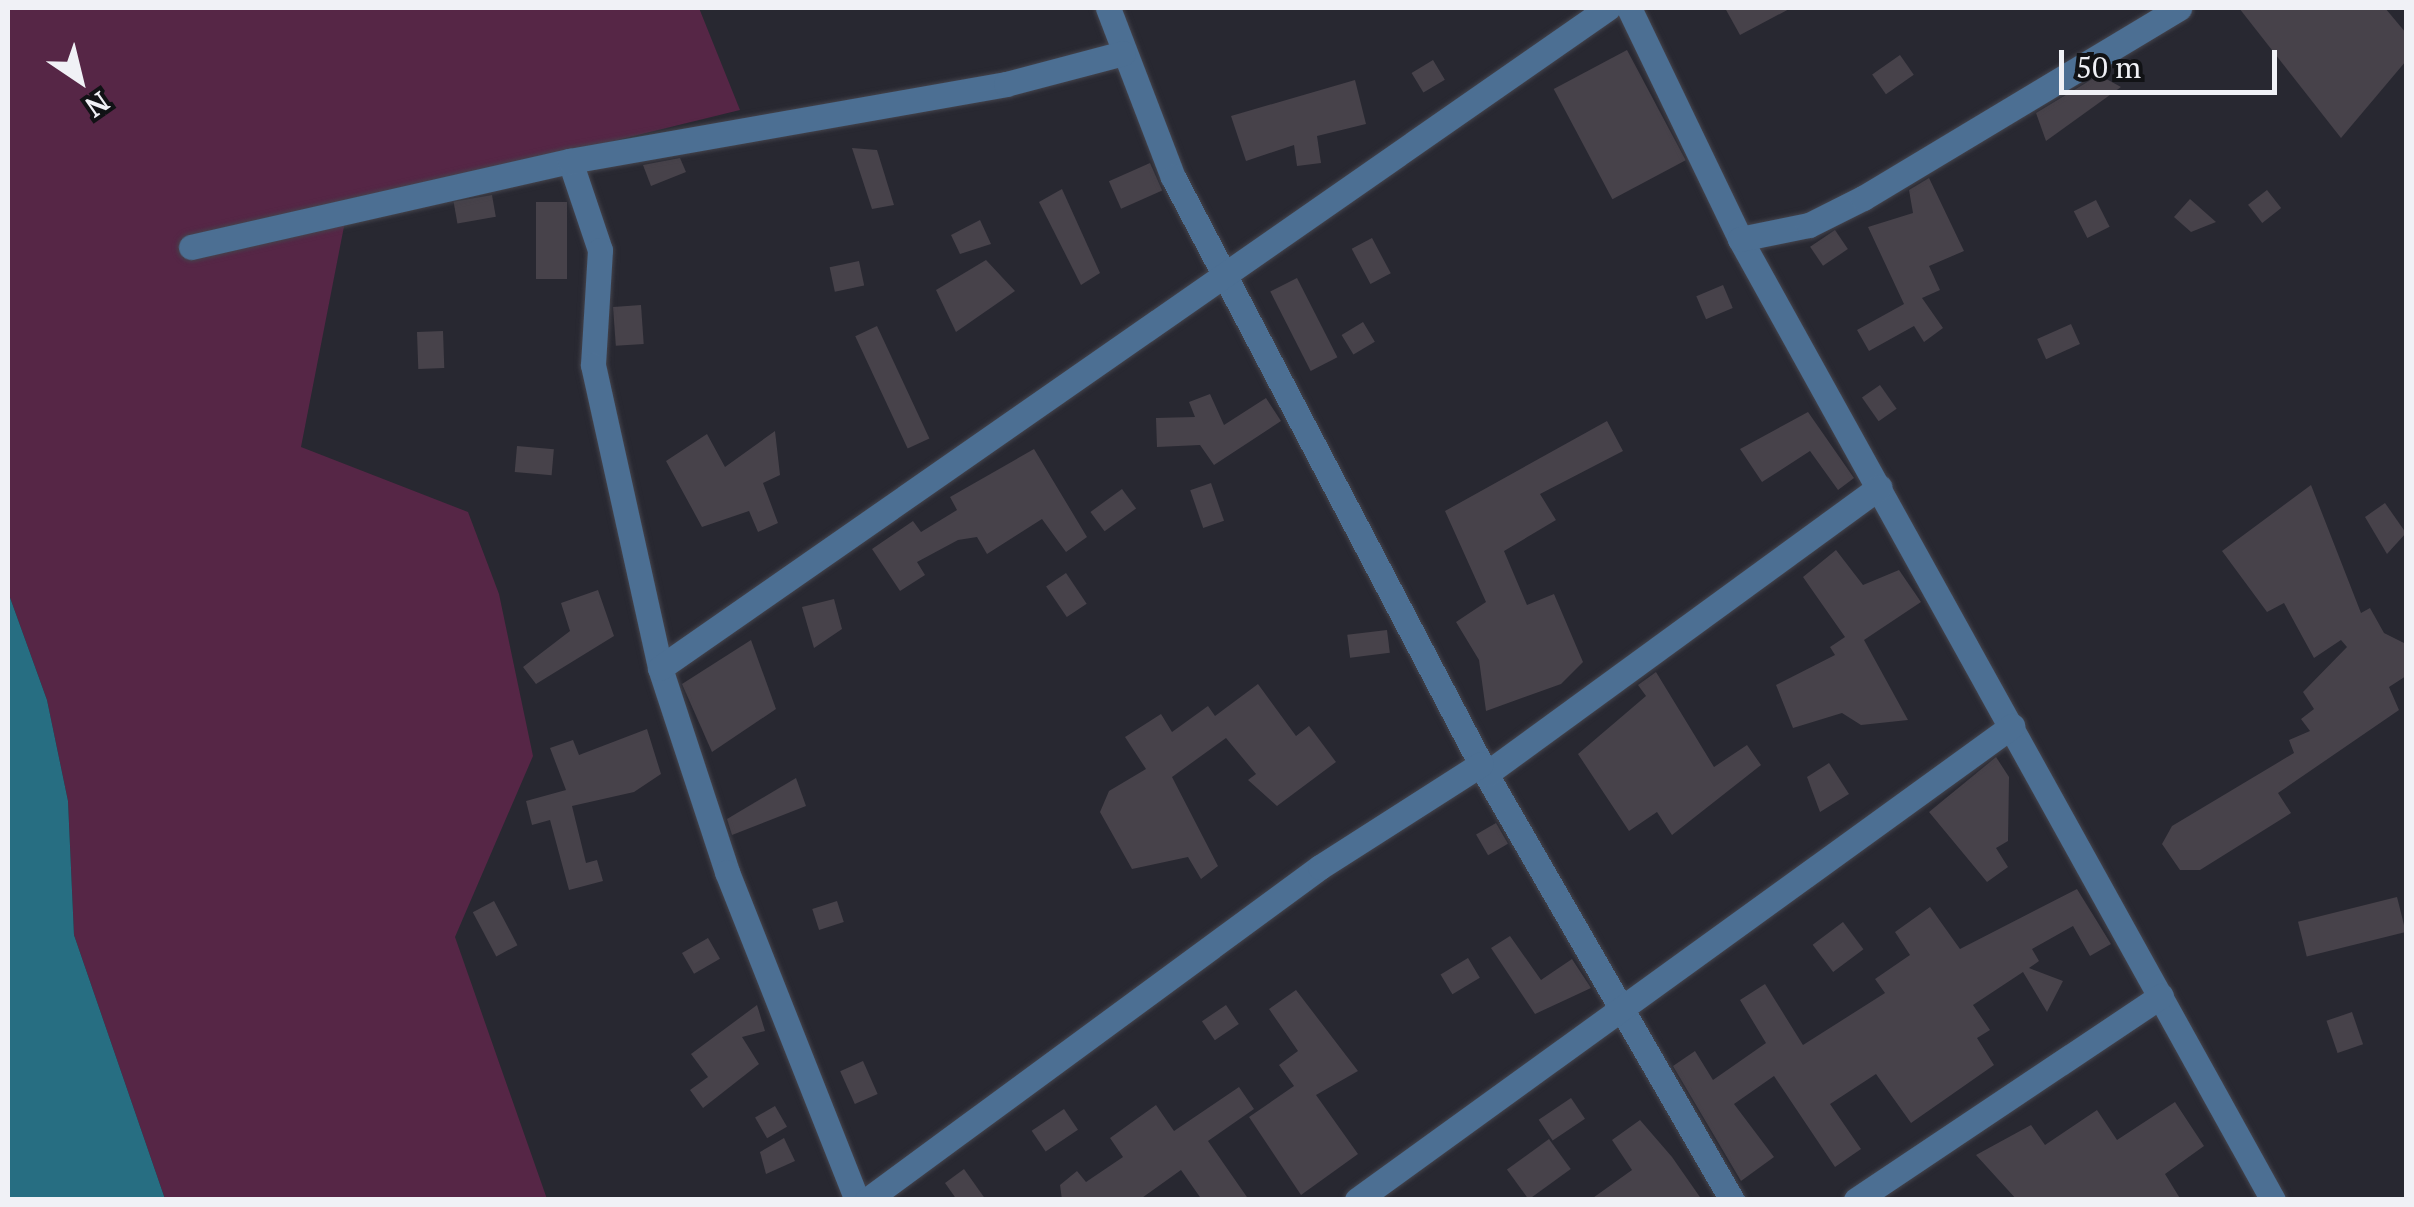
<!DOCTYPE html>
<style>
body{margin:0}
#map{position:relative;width:2414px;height:1207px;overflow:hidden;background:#282831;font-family:"PT Serif",serif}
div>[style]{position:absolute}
.green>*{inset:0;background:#562646}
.water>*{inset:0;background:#276e82}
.building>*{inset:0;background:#47424a;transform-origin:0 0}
.roads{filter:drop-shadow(0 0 2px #44444d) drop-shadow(0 0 2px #44444d)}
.street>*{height:25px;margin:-12.5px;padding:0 12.5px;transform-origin:12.5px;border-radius:12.5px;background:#4c6f93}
span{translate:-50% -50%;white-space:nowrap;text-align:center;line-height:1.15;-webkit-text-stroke:9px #111215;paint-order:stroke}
.frame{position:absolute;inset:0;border:10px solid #f0f1f6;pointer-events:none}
.north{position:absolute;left:30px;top:30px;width:100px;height:100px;-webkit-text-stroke:8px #111215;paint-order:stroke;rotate:145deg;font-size:28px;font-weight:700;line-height:40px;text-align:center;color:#f0f1f6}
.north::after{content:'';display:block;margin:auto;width:35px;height:45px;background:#f0f1f6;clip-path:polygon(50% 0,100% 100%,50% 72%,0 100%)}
.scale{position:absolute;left:2059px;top:50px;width:218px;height:45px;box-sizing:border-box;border:5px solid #f0f1f6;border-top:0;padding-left:12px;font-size:30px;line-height:35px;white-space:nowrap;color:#f0f1f6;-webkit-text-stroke:8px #111215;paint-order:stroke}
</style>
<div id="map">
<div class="green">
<i style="clip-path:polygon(8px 8px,699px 8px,740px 110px,348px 206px,301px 447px,468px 512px,499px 594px,533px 756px,455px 937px,547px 1199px,165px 1199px,74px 935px,68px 801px,47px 700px,8px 592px)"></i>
</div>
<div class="water">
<i style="clip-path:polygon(8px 592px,47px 700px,68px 801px,74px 935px,165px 1199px,8px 1199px)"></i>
</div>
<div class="building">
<i style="clip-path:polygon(1725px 8px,1791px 8px,1740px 35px)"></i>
<i style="clip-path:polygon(2239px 8px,2385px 8px,2406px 33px,2406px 61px,2341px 138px)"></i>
<i style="left:1627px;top:50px;width:125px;height:83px;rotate:62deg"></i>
<i style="left:1900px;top:55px;width:24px;height:34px;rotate:55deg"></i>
<i style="left:1433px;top:60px;width:23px;height:25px;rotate:59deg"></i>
<i style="clip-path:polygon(2099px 75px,2121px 87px,2046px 141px,2036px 113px)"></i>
<i style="clip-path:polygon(1355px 80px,1366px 124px,1317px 136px,1321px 163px,1297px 166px,1294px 145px,1246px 161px,1231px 116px)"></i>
<i style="clip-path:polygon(852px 148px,877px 150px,894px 205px,872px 209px)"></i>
<i style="clip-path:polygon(680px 158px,686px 172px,651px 186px,643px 165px)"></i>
<i style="left:1150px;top:163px;width:30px;height:45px;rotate:66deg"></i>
<i style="clip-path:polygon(1929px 178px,1964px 251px,1929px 266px,1940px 290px,1922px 298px,1943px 328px,1924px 342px,1914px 326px,1869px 351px,1857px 330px,1904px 304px,1868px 227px,1913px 213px,1909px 190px)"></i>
<i style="clip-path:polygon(1062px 189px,1100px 273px,1081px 285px,1039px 202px)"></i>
<i style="left:2267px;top:190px;width:23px;height:24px;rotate:52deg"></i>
<i style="left:492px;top:195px;width:22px;height:39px;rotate:80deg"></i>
<i style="clip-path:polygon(2190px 199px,2216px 222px,2191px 232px,2174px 217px)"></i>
<i style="left:2096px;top:200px;width:30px;height:25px;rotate:63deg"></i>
<i style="left:536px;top:202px;width:31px;height:77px"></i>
<i style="clip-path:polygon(980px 220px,991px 244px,960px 254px,951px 235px)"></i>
<i style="left:1835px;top:230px;width:23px;height:30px;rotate:56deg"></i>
<i style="left:1372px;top:238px;width:40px;height:23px;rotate:62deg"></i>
<i style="clip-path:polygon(986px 260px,1015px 291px,956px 332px,936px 290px)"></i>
<i style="left:859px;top:261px;width:25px;height:30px;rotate:78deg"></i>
<i style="left:1297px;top:278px;width:89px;height:30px;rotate:63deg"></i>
<i style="left:1723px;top:285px;width:25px;height:29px;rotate:67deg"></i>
<i style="left:641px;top:305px;width:39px;height:28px;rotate:86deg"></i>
<i style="left:1363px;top:322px;width:23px;height:25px;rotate:59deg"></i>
<i style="left:2071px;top:324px;width:22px;height:37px;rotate:66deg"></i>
<i style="left:877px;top:326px;width:124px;height:24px;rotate:65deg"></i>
<i style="left:443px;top:331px;width:37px;height:26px;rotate:88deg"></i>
<i style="left:1880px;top:385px;width:29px;height:22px;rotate:55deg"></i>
<i style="clip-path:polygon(1210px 394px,1224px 425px,1266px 398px,1281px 421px,1214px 465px,1200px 445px,1157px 447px,1156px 418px,1195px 417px,1189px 402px)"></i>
<i style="clip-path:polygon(1808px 412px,1854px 478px,1838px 490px,1810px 451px,1762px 482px,1740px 449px)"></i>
<i style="clip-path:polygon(1607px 421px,1623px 451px,1540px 494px,1556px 520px,1504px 551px,1527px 605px,1554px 594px,1583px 662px,1561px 684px,1486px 711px,1479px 660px,1456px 622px,1486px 602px,1445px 511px)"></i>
<i style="clip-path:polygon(775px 431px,780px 475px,763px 483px,778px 523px,758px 532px,749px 511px,702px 527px,666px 461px,707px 434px,725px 467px)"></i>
<i style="left:517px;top:446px;width:37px;height:26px;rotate:5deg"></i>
<i style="clip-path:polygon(1034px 449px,1087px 537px,1066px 552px,1042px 519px,987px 554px,977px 537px,958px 540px,917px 562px,925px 575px,900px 591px,872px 549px,913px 521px,921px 532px,957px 510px,950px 497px)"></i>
<i style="left:1211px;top:483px;width:40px;height:22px;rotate:71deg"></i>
<i style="clip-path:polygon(2311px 485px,2361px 613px,2370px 608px,2384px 633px,2406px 644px,2406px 676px,2389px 687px,2399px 710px,2278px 793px,2291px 813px,2200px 870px,2180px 870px,2162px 844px,2172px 826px,2294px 753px,2289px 740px,2310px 731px,2301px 719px,2314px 709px,2303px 692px,2347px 647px,2341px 640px,2314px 658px,2284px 603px,2267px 612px,2222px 551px)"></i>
<i style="left:1122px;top:489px;width:24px;height:39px;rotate:54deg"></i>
<i style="clip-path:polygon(2385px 503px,2406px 533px,2387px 554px,2365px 517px)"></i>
<i style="clip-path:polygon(1836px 550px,1863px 585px,1899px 570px,1921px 602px,1864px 640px,1908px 720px,1861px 725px,1842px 713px,1793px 728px,1776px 685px,1835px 655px,1830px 647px,1845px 637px,1803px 577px)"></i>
<i style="left:1066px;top:573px;width:37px;height:24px;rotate:56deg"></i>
<i style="clip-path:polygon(598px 590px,614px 636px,536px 684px,523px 667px,570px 631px,561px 603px)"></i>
<i style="clip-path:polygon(834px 599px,842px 629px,814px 648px,802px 607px)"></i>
<i style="left:1387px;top:630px;width:23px;height:40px;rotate:83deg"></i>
<i style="clip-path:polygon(751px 640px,776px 709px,712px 752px,682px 684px)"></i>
<i style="clip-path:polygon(1656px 672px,1714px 767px,1747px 745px,1761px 765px,1672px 835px,1657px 812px,1629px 831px,1578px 754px,1646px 696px,1638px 685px)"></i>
<i style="clip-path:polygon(1258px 684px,1296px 736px,1309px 726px,1336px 762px,1277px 806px,1248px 780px,1256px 774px,1226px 738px,1172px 777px,1218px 866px,1201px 879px,1188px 857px,1132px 869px,1100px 812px,1109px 791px,1146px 769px,1125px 737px,1161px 714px,1172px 732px,1208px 706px,1215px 716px)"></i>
<i style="clip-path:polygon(647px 729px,661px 774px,634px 792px,572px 806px,586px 863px,597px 860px,603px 881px,569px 890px,550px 820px,532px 825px,526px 801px,566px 790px,550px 748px,573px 740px,579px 755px)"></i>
<i style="clip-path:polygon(1996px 757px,2009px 777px,2008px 841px,1996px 848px,2008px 867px,1987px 882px,1929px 812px)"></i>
<i style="clip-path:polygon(1829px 763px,1849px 794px,1820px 812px,1807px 777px)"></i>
<i style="clip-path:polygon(796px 778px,806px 806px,732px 835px,727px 819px)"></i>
<i style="left:1496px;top:823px;width:24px;height:23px;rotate:60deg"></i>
<i style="clip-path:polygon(2077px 889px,2111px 944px,2090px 956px,2073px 926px,2032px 949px,2039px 961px,2029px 968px,2063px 981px,2047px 1012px,2023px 972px,1973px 1005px,1990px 1030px,1977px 1038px,1994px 1065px,1911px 1123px,1876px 1074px,1830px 1104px,1861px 1149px,1835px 1167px,1774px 1076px,1734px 1104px,1774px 1157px,1741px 1181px,1673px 1066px,1695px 1051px,1713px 1080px,1766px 1043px,1740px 1000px,1765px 984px,1803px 1045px,1885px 993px,1875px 979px,1910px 955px,1895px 932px,1930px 907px,1960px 949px)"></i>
<i style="left:2397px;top:897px;width:36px;height:102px;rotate:76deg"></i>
<i style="left:494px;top:901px;width:50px;height:24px;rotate:62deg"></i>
<i style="left:837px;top:901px;width:22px;height:26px;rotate:72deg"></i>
<i style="left:1843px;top:922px;width:34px;height:38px;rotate:53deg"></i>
<i style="clip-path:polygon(1510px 936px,1541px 980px,1572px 959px,1591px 988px,1535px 1014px,1491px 948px)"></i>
<i style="left:708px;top:938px;width:24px;height:30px;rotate:60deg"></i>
<i style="left:1468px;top:958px;width:23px;height:32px;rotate:59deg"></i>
<i style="clip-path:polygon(1296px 990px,1358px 1071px,1316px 1095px,1358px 1154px,1301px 1195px,1249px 1117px,1294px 1086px,1279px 1065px,1298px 1051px,1269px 1009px)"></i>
<i style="clip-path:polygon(757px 1005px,765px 1031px,742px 1037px,759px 1064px,703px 1108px,690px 1090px,708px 1077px,691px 1054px)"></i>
<i style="left:1226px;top:1005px;width:23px;height:29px;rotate:56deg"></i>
<i style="left:2352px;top:1012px;width:34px;height:27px;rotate:71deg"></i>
<i style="left:863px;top:1061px;width:36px;height:25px;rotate:66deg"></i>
<i style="clip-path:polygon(1239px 1087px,1254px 1109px,1208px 1141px,1249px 1200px,1202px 1200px,1181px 1170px,1139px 1200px,1062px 1200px,1060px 1185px,1077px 1171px,1086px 1182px,1123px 1157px,1110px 1138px,1156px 1105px,1174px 1131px)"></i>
<i style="left:1571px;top:1098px;width:25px;height:39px;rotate:56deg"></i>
<i style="clip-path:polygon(2175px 1102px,2204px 1146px,2165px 1174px,2181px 1200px,2017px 1200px,1976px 1155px,2031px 1125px,2045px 1145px,2097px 1110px,2117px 1140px)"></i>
<i style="left:775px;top:1106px;width:24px;height:23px;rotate:60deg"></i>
<i style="left:1064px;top:1109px;width:25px;height:39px;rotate:56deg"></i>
<i style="clip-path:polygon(1640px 1120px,1672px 1157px,1702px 1200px,1590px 1200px,1632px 1170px,1612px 1140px)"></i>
<i style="clip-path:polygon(784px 1138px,795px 1161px,766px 1174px,760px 1152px)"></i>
<i style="left:1549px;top:1139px;width:37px;height:52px;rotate:54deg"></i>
<i style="clip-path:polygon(964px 1169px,986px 1200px,957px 1200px,945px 1183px)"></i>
</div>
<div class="roads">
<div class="street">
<i style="left:1108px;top:8px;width:181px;rotate:69deg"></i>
<i style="left:1173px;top:177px;width:674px;rotate:62.33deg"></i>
<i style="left:1486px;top:774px;width:492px;rotate:60deg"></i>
<i style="left:1629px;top:8px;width:256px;rotate:64.3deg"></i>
<i style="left:1740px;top:239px;width:1099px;rotate:60.99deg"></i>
<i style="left:570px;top:161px;width:94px;rotate:71.4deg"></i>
<i style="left:600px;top:250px;width:115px;rotate:93.5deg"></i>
<i style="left:593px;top:365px;width:310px;rotate:77.5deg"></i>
<i style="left:660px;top:668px;width:215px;rotate:71.8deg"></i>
<i style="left:727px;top:872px;width:353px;rotate:68.4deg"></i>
<i style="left:1740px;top:239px;width:70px;rotate:-11.5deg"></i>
<i style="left:1809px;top:225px;width:60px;rotate:-26.6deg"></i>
<i style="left:1863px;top:198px;width:369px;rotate:-31deg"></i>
<i style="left:191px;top:247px;width:389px;rotate:-12.8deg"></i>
<i style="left:570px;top:161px;width:443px;rotate:-10deg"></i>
<i style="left:1006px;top:84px;width:121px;rotate:-14.8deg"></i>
<i style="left:660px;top:668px;width:1155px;rotate:-34.85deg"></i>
<i style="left:1486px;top:774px;width:487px;rotate:-36.1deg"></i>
<i style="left:867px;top:1200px;width:562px;rotate:-36.32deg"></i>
<i style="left:1320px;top:867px;width:191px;rotate:-32.6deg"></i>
<i style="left:1357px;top:1200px;width:809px;rotate:-35.89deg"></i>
<i style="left:1856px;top:1200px;width:367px;rotate:-33.8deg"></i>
</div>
</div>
<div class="frame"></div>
<div class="north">N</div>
<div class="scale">50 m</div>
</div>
